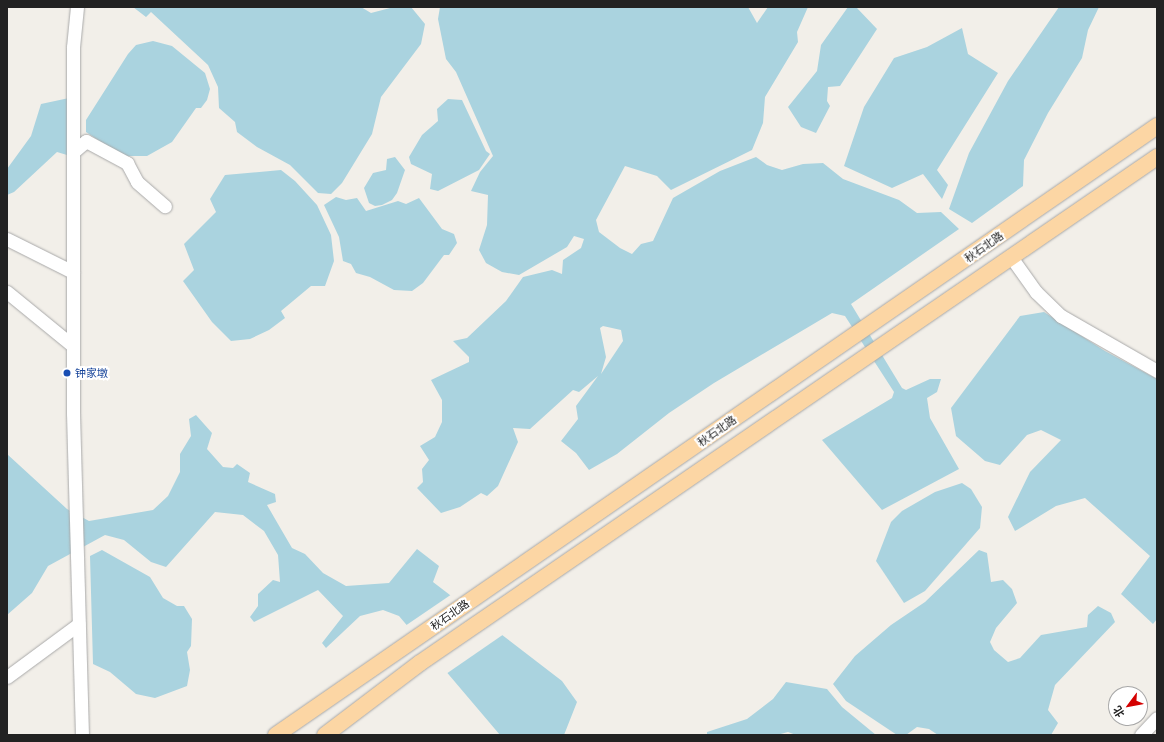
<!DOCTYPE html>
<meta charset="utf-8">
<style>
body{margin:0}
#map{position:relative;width:1164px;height:742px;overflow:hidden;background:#f2efe9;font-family:"PT Sans","Noto Sans SC",sans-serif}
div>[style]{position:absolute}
.water>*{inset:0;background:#aad3df}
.pier>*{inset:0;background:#f2efe9}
.roads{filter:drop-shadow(0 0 1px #a9a9a9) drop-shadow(0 0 1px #a9a9a9)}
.minor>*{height:13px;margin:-6.5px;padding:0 6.5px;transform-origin:6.5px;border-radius:6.5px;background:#fff}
.major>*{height:16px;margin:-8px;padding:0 8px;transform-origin:8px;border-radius:8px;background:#fcd6a4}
.dots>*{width:11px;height:11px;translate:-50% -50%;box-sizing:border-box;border:2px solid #fff;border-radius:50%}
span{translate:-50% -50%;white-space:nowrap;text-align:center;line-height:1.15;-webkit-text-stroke:4px #fff;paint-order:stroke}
.street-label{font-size:11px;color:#222}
.transit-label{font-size:11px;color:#164399}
.left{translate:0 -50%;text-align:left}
.frame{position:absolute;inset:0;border:8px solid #222;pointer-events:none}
.north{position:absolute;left:1108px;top:686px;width:40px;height:40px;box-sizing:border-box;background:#fff;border:1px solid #a7a7a7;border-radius:50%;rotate:238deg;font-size:11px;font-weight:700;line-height:16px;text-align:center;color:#222}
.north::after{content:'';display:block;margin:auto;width:14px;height:18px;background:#d40000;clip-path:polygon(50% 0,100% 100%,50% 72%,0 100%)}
</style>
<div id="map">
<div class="water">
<i style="clip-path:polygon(133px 7px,361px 7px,371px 13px,394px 7px,411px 7px,425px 24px,421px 44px,381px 97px,372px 134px,342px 183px,331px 194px,318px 193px,290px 165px,257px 147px,237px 132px,235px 122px,219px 108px,218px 87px,208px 65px,151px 12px,146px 17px)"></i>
<i style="clip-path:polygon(evenodd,440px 7px,748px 7px,757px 23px,768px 7px,808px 7px,797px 32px,798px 42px,765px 97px,763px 123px,752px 150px,671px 190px,657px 176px,625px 166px,596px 220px,599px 232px,620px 248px,632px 254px,641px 244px,653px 241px,673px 198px,720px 171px,756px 157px,767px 165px,782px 170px,803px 164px,823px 163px,843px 179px,899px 200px,917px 213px,941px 212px,959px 229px,851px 304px,902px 388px,906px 390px,930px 379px,941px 379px,937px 392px,927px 398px,930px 418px,959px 469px,882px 510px,822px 440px,892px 398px,894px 392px,845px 316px,832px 313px,714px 383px,669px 413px,617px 454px,589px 470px,576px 453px,561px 441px,578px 419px,576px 406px,598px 376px,579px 392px,573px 390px,530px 429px,513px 428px,518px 442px,498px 486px,487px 496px,481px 493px,460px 507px,441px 513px,417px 488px,423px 482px,422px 469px,429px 460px,420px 446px,435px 437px,442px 422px,442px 400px,431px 380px,469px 362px,469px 357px,453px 341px,467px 338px,506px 301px,523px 277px,552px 270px,562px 274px,563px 260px,581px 248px,584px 239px,574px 236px,567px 247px,519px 275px,502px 272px,486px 263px,479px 250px,487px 225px,488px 195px,471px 191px,480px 172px,493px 156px,456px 72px,446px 59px,438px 19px,440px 7px,603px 326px,621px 330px,623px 341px,601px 374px,606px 357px,600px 328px,603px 326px)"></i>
<i style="clip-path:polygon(848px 7px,856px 7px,877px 29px,840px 86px,828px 87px,827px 101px,830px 106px,816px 133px,801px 127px,788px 107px,817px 71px,821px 45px)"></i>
<i style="clip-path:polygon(1059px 7px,1099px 7px,1088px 30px,1082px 58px,1048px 113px,1024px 160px,1023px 186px,972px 223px,949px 209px,969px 153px,1008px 81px)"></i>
<i style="clip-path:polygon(962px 28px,968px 54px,998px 73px,937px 170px,948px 185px,942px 199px,923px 174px,892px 188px,844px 166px,864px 107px,894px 58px,927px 47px)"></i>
<i style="clip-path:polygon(153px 41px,172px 46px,205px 73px,210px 89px,207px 100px,201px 108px,196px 108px,172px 142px,147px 156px,122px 156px,86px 132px,86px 120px,128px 54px,136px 45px)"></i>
<i style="clip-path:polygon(69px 98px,67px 155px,57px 152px,14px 192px,7px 195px,7px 169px,31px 136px,41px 104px)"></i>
<i style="clip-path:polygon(448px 99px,462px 100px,486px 151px,490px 154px,479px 170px,438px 191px,430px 189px,432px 174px,411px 164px,409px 157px,422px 135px,438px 121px,437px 109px)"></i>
<i style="clip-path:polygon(395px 157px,405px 170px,397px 193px,392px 200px,382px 205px,375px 206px,369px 203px,364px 188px,373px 173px,386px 170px,387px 159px)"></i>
<i style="clip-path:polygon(281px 170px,295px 181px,317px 205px,331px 235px,334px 261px,325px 286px,311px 286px,281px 311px,285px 318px,269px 330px,250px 339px,231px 341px,212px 322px,183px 281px,194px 270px,184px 244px,216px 212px,210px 199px,225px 175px)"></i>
<i style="clip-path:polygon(336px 197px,346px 200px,357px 198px,366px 211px,398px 201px,406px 204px,419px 198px,442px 229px,454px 234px,457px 243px,449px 255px,444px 255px,423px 283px,412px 291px,394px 290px,370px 277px,356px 273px,351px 264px,343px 261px,339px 237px,324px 205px)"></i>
<i style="clip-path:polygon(1044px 312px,1105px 351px,1157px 379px,1157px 619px,1153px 624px,1121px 594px,1150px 556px,1085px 498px,1056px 506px,1015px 531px,1008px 517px,1030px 472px,1061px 440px,1041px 430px,1027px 435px,1000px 465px,985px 461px,956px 436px,951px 408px,1020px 316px)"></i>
<i style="clip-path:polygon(196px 415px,212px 433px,207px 449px,223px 467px,233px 468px,237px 464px,250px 473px,248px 482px,275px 494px,276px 502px,267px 505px,278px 524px,292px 548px,305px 554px,323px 573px,346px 586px,389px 583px,417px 549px,439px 566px,433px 582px,562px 681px,577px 702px,564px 735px,500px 735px,399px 616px,383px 610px,360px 616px,326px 648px,322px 643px,343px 616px,318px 590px,254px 622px,250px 617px,258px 606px,258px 594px,273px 580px,280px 582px,278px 555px,264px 531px,243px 515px,215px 512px,166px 567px,151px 562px,124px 540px,105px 535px,48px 566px,32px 593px,7px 615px,7px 454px,67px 509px,89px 521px,153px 510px,168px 496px,180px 472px,180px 454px,191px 436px,189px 419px)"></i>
<i style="clip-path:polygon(962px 483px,971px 489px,982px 507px,980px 528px,925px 591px,904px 603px,876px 561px,891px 522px,902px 511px,935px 492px)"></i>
<i style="clip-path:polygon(102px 550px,150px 577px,163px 598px,177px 606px,184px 606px,192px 619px,191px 646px,187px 652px,190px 670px,187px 686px,155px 698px,136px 694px,110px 672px,93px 664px,90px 556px)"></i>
<i style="clip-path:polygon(979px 550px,987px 553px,991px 582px,1003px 580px,1012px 589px,1017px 603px,996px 628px,990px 642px,994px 650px,1008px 662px,1020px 658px,1041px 635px,1087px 627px,1088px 615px,1098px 606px,1111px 613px,1115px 622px,1055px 685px,1048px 710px,1058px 723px,1051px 735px,938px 735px,929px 729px,917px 727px,906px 735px,897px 735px,846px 701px,833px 684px,855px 656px,891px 625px,925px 602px)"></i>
<i style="clip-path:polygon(786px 682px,827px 689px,842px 707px,876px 735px,796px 735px,788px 732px,777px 735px,707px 735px,707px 732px,747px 719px,773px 699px)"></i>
</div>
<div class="pier">
<i style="clip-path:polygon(452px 594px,504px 634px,446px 674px,405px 626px)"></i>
</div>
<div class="roads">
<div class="minor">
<i style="left:77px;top:7px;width:40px;rotate:95.7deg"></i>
<i style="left:73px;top:47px;width:366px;rotate:90deg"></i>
<i style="left:73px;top:413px;width:322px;rotate:88.4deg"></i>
<i style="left:73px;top:152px;width:17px;rotate:-40deg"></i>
<i style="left:86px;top:141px;width:47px;rotate:28.2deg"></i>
<i style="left:127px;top:163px;width:21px;rotate:62deg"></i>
<i style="left:137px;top:182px;width:37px;rotate:41deg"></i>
<i style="left:7px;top:239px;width:74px;rotate:26.6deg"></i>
<i style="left:1011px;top:257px;width:43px;rotate:54.5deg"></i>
<i style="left:1036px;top:292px;width:35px;rotate:44deg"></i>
<i style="left:1061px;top:316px;width:111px;rotate:29.8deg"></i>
<i style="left:7px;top:292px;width:85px;rotate:39.3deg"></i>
<i style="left:7px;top:677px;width:89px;rotate:-36.4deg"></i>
<i style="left:1141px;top:735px;width:23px;rotate:-47deg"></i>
</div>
<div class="major">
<i style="left:276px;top:735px;width:1071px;rotate:-34.65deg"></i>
<i style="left:325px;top:735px;width:119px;rotate:-37.2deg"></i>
<i style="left:420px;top:663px;width:894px;rotate:-34.47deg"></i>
</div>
</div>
<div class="dots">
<i style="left:67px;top:373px;background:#1a4fb4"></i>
</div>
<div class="street-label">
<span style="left:984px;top:247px;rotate:-35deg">秋石北路</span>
<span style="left:717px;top:431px;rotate:-35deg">秋石北路</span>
<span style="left:450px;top:615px;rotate:-35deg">秋石北路</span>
</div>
<div class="transit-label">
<span class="left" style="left:75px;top:373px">钟家墩</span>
</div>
<div class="frame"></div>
<div class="north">北</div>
</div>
